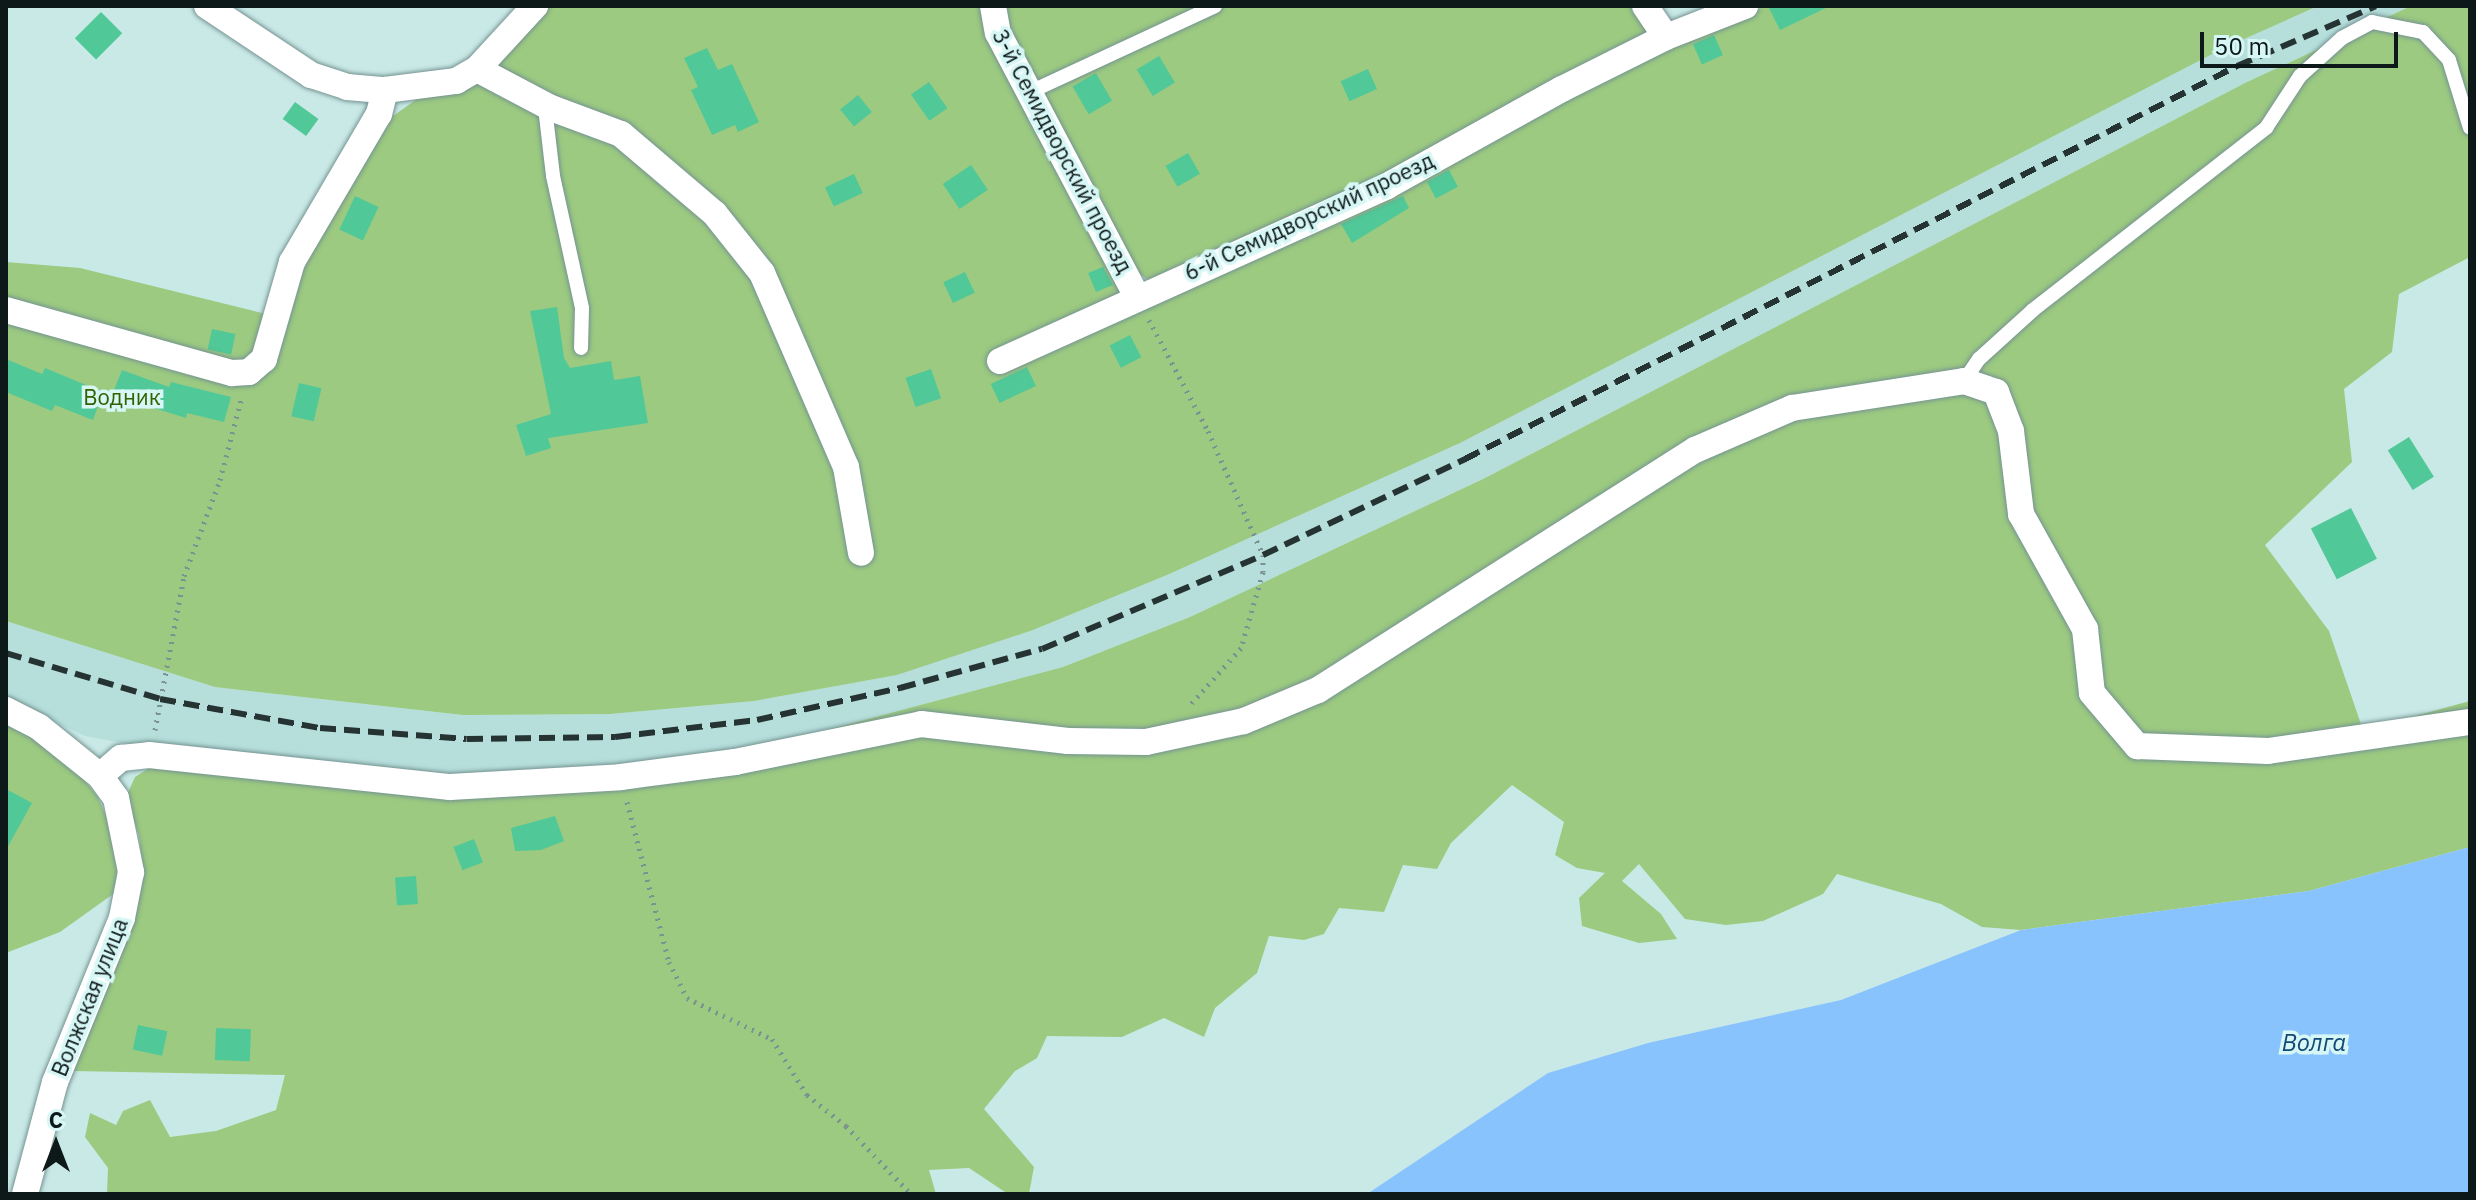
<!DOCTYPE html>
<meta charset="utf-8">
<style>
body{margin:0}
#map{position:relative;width:2476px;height:1200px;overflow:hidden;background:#c9e9e7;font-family:"IBM Plex Sans",sans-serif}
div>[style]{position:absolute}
.built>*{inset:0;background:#b6dfdc}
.green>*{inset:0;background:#9cca80}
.water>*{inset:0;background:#89c3fe}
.building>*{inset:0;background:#51c897;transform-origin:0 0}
.path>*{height:5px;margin-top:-2.5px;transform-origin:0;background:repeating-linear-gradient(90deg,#7a9291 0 2px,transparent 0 8px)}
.roads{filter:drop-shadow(0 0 2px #759391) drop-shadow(0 0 2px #759391)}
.lane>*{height:14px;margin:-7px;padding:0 7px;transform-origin:7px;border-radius:7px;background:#fff}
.street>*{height:26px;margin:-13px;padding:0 13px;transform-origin:13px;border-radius:13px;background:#fff}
.rail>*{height:6px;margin-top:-3px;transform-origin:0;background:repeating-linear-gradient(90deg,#253333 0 16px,transparent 0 24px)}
span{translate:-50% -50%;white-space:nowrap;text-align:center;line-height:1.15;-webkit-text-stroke:7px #d6f7f5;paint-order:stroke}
.street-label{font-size:22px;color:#0d1818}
.park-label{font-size:22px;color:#326100}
.water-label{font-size:24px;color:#134877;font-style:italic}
.frame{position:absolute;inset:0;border:8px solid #0d1818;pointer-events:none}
.north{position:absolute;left:16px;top:1104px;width:80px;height:80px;-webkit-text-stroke:6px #d6f7f5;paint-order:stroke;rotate:0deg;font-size:22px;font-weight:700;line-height:32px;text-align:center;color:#0d1818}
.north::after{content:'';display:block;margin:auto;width:28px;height:36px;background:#0d1818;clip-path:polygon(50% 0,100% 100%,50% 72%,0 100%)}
.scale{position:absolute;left:2200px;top:32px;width:198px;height:36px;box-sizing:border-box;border:4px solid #0d1818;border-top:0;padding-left:10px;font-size:24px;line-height:28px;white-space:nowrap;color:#0d1818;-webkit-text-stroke:6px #d6f7f5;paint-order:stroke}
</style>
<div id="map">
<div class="built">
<i style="clip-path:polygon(2318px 6px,2411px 6px,2245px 83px,1483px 479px,1190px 617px,1063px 667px,770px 745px,618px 766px,461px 774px,134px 745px,85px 736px,6px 699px,6px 621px,215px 687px,463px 715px,610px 714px,754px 701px,897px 675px,1033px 630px,1167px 575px,1460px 443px,2224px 48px)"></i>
</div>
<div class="green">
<i style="clip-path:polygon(542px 6px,987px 6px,1124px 282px,1117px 296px,1766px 6px,2318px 6px,2224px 48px,1460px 443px,1167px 575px,1033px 630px,897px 675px,754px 701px,610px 714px,463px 715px,215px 687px,6px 621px,6px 262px,80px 268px,266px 314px,386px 121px,417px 99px,454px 90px,496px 66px)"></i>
<i style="clip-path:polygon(999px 6px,1639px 6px,1650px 38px,1385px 182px,1151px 282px,1131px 268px)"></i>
<i style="clip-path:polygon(2411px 6px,2470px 6px,2470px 257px,2399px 294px,2392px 352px,2344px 389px,2352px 462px,2265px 545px,2329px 631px,2363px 730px,2470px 701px,2470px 847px,2309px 891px,2021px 930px,1982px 927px,1941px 904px,1837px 874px,1823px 894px,1763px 921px,1726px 925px,1685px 919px,1639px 864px,1622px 881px,1661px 914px,1677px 939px,1639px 943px,1582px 926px,1579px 898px,1605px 873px,1577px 868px,1555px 855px,1564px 822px,1512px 785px,1451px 843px,1437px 869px,1403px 865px,1384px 912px,1339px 908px,1324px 934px,1304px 940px,1269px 936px,1257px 973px,1215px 1008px,1204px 1037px,1164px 1018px,1122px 1037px,1047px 1036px,1037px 1058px,1015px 1071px,984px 1109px,1034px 1167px,1029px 1194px,1008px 1194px,969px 1168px,929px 1170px,936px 1194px,107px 1194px,108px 1168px,85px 1137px,90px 1113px,116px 1125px,123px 1111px,150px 1100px,170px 1137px,216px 1131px,276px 1110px,285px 1075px,73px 1071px,143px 871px,139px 836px,126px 797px,135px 777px,159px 762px,329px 786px,618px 766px,770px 745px,1063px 667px,1190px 617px,1483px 479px,2245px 83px)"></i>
<i style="clip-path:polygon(6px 724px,35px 737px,72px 765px,98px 797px,118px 844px,116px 892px,60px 932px,6px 953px)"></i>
</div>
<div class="water">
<i style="clip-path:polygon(2470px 847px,2470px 1194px,1367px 1194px,1548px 1073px,1648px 1043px,1841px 1000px,2021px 930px,2309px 891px)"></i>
</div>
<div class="building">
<i style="clip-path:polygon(1768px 6px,1830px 6px,1780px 30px)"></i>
<i style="left:101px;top:12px;width:30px;height:37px;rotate:45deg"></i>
<i style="left:1714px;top:35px;width:22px;height:23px;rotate:66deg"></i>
<i style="clip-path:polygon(707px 48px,718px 70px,732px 64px,759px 122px,738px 132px,735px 125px,712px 135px,691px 90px,698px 87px,684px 58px)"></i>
<i style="left:1159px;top:56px;width:31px;height:26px;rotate:59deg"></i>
<i style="left:1368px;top:69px;width:22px;height:30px;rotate:66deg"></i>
<i style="left:1096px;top:73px;width:32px;height:27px;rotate:60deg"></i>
<i style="left:929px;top:82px;width:32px;height:22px;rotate:55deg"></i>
<i style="left:858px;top:95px;width:22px;height:23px;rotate:51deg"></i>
<i style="left:295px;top:102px;width:29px;height:21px;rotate:36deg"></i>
<i style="left:1188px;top:153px;width:24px;height:26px;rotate:60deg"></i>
<i style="left:971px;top:165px;width:30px;height:34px;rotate:56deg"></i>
<i style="left:1449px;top:170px;width:19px;height:25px;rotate:62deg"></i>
<i style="left:854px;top:174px;width:21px;height:32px;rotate:65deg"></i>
<i style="left:355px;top:196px;width:26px;height:37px;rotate:25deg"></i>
<i style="clip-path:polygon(1403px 196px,1409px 208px,1352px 243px,1341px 224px)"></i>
<i style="clip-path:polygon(1103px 267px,1113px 285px,1096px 292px,1088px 273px)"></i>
<i style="left:965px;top:272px;width:23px;height:24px;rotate:65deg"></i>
<i style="clip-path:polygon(557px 307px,564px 358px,570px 368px,611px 361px,614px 380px,640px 376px,648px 423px,548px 438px,551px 448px,526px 456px,516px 425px,551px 414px,530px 311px)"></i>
<i style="left:212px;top:329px;width:24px;height:21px;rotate:12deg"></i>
<i style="left:1130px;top:335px;width:25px;height:23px;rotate:63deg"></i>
<i style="clip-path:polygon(6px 359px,42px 374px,45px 368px,103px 392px,93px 420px,55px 405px,52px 411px,6px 392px)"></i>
<i style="left:1027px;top:367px;width:21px;height:40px;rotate:65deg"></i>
<i style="left:931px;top:369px;width:31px;height:27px;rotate:71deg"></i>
<i style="clip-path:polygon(122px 370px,169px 387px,171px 382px,231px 397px,224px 422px,187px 413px,186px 418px,112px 395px)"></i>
<i style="left:299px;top:383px;width:23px;height:34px;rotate:13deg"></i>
<i style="left:2409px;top:437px;width:47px;height:25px;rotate:58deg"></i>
<i style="left:2351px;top:508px;width:57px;height:45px;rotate:63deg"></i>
<i style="clip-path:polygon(6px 789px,32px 803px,6px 850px)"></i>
<i style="clip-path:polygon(555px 816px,564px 841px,541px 850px,515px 851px,511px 828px)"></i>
<i style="left:474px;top:839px;width:25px;height:22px;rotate:69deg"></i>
<i style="left:416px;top:876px;width:28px;height:21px;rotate:86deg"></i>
<i style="left:138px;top:1025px;width:30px;height:25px;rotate:12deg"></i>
<i style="left:216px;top:1028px;width:35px;height:32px;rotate:2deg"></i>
</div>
<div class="path">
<i style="left:1149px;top:320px;width:126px;rotate:62deg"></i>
<i style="left:1208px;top:431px;width:136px;rotate:66.1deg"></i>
<i style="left:1263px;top:555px;width:17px;rotate:90deg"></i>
<i style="left:1263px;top:572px;width:79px;rotate:106.1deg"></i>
<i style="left:1241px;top:648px;width:76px;rotate:131.8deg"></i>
<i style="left:155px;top:730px;width:157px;rotate:-79.3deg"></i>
<i style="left:184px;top:576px;width:103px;rotate:-69.4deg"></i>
<i style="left:220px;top:480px;width:87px;rotate:-75.3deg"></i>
<i style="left:627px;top:802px;width:165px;rotate:75.3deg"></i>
<i style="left:669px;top:962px;width:40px;rotate:63.4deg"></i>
<i style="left:687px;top:998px;width:94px;rotate:25.8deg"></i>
<i style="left:772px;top:1039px;width:66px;rotate:58deg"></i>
<i style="left:807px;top:1095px;width:50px;rotate:38.5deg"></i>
<i style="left:846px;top:1126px;width:94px;rotate:46.3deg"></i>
</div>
<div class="roads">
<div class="lane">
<i style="left:1030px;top:92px;width:204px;rotate:-24.9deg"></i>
<i style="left:551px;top:108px;width:9px;rotate:122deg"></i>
<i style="left:546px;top:116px;width:60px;rotate:83.3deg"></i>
<i style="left:553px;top:176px;width:135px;rotate:77.6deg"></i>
<i style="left:582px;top:308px;width:40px;rotate:91.4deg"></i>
<i style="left:1964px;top:381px;width:27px;rotate:-56deg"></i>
<i style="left:1979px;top:359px;width:73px;rotate:-42.2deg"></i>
<i style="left:2033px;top:310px;width:296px;rotate:-38deg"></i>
<i style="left:2266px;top:128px;width:62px;rotate:-56.8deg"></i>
<i style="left:2300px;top:76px;width:57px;rotate:-42.1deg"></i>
<i style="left:2342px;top:38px;width:34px;rotate:-28deg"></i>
<i style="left:2372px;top:22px;width:52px;rotate:11.1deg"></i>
<i style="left:2423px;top:32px;width:38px;rotate:47deg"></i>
<i style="left:2449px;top:60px;width:71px;rotate:72.8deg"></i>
</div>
<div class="street">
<i style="left:207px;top:6px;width:125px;rotate:33.6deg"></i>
<i style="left:311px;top:75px;width:38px;rotate:18deg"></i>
<i style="left:347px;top:87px;width:38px;rotate:5deg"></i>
<i style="left:385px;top:90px;width:72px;rotate:-7.2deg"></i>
<i style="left:456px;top:81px;width:24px;rotate:-30deg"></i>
<i style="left:477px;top:69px;width:86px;rotate:-47.4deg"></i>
<i style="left:993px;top:6px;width:27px;rotate:80deg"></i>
<i style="left:998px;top:33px;width:296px;rotate:62.2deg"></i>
<i style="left:1645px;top:6px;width:37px;rotate:56deg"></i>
<i style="left:477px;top:69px;width:84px;rotate:27.8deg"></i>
<i style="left:551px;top:108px;width:75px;rotate:20.4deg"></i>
<i style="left:621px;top:134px;width:123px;rotate:40.4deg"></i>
<i style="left:715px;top:214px;width:75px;rotate:51.5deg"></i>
<i style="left:762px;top:273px;width:211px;rotate:66.6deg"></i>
<i style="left:846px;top:467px;width:87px;rotate:80.1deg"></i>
<i style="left:6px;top:310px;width:235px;rotate:15.6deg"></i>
<i style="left:232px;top:373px;width:17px;rotate:-3deg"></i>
<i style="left:249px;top:372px;width:20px;rotate:-41deg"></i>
<i style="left:264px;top:359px;width:101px;rotate:-73.9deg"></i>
<i style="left:292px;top:262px;width:172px;rotate:-59.6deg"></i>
<i style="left:379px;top:114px;width:25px;rotate:-76deg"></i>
<i style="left:1000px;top:361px;width:425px;rotate:-24.3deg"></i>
<i style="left:1387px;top:186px;width:200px;rotate:-29deg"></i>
<i style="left:1562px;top:89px;width:116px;rotate:-26.6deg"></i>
<i style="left:1666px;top:37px;width:85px;rotate:-21.4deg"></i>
<i style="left:6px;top:710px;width:37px;rotate:27deg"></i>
<i style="left:39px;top:727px;width:78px;rotate:38.8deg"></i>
<i style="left:100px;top:776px;width:27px;rotate:54deg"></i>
<i style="left:116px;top:798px;width:76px;rotate:78.5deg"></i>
<i style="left:131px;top:872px;width:47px;rotate:101.1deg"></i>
<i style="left:122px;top:918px;width:177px;rotate:112.2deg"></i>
<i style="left:55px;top:1082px;width:116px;rotate:105deg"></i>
<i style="left:100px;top:776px;width:28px;rotate:-41deg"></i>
<i style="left:121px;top:758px;width:28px;rotate:-6deg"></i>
<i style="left:149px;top:755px;width:303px;rotate:6.1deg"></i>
<i style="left:450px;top:787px;width:171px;rotate:-3.3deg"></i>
<i style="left:621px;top:777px;width:115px;rotate:-7.5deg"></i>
<i style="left:735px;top:762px;width:190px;rotate:-11.5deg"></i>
<i style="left:921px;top:724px;width:148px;rotate:6.6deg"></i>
<i style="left:1068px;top:741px;width:78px;rotate:0.7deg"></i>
<i style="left:1146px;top:742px;width:100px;rotate:-12.1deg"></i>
<i style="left:1244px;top:721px;width:80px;rotate:-22.7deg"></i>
<i style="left:1318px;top:690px;width:447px;rotate:-32.5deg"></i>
<i style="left:1695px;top:450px;width:106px;rotate:-23.4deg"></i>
<i style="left:1792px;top:408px;width:174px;rotate:-8.9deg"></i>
<i style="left:1964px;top:381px;width:34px;rotate:19deg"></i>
<i style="left:1996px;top:392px;width:42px;rotate:69deg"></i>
<i style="left:2011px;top:431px;width:84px;rotate:83.1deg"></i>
<i style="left:2021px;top:514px;width:132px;rotate:60.9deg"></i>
<i style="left:2085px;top:629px;width:64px;rotate:83.8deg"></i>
<i style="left:2092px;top:693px;width:70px;rotate:49.7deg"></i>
<i style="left:2137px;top:746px;width:131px;rotate:2.2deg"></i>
<i style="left:2268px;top:751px;width:204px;rotate:-8.2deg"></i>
</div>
</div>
<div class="rail">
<i style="left:6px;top:653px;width:161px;rotate:16.6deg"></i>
<i style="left:160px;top:699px;width:163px;rotate:10.3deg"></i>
<i style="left:320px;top:728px;width:147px;rotate:4.3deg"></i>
<i style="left:467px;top:739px;width:148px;rotate:-0.8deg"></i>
<i style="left:615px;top:737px;width:143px;rotate:-6.8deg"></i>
<i style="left:757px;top:720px;width:147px;rotate:-12.6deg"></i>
<i style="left:900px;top:688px;width:147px;rotate:-15.4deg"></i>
<i style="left:1042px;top:649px;width:240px;rotate:-23deg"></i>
<i style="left:1263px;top:555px;width:224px;rotate:-25.4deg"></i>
<i style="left:1465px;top:459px;width:866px;rotate:-26.98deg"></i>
<i style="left:2237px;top:66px;width:151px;rotate:-23.3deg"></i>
</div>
<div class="street-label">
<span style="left:1063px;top:151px;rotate:62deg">3-й Семидворский проезд</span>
<span style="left:1309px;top:216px;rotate:-25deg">6-й Семидворский проезд</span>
<span style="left:89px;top:997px;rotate:-68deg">Волжская улица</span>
</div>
<div class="park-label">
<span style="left:122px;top:397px">Водник</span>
</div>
<div class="water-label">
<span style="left:2314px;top:1043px">Волга</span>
</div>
<div class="frame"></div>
<div class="north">С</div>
<div class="scale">50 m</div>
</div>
